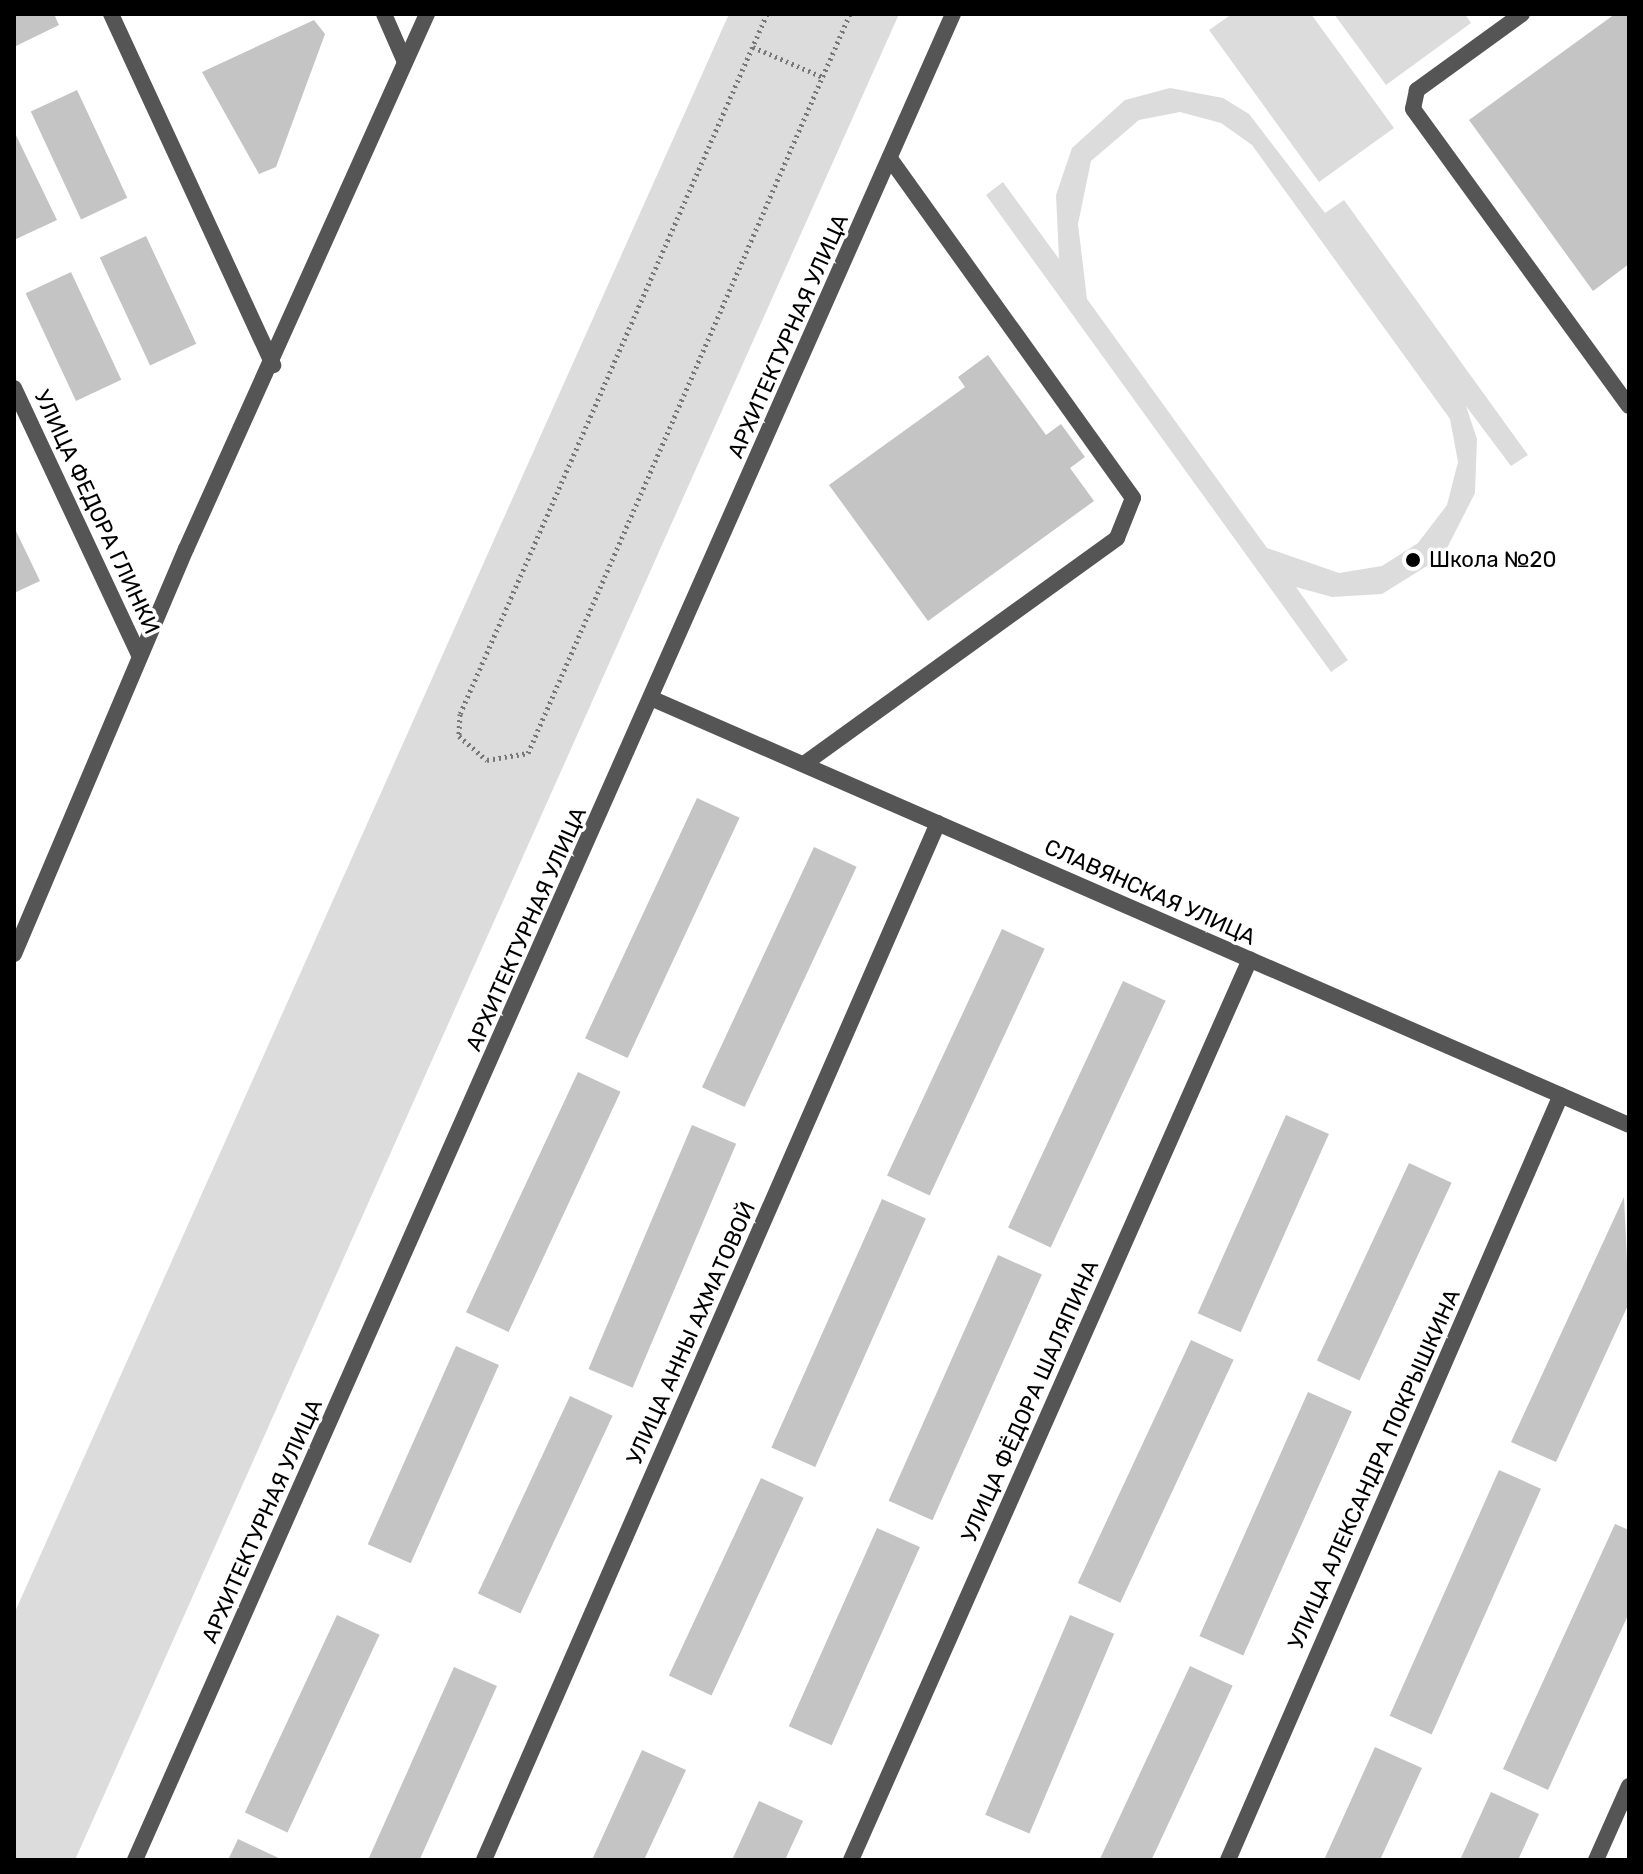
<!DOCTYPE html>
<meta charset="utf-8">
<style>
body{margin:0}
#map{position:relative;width:1643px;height:1874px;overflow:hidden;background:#fff;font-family:Rubik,sans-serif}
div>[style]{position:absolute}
.green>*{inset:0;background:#dcdcdc}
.building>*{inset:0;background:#c4c4c4;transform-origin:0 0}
.path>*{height:5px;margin-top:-2.5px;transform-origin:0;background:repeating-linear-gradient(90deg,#777 0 2px,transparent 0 6px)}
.service>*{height:16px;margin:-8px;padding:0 8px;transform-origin:8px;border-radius:8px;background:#555}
.minor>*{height:16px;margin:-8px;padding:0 8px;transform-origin:8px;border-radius:8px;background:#555}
.dots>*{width:22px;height:22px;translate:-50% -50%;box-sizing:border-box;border:4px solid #fff;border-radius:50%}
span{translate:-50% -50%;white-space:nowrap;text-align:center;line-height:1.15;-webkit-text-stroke:7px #fff;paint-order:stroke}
.street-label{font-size:22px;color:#000}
.poi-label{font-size:22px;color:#000}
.left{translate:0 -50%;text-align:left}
.frame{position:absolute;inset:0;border:16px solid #000;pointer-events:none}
</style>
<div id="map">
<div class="green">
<i style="clip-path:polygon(729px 14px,899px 14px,75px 1860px,14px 1860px,14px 1614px)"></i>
<i style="clip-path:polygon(1232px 14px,1311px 14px,1394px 128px,1319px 182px,1209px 30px)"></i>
<i style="clip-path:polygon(1334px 14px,1465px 14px,1471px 23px,1386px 85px)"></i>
<i style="clip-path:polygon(evenodd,1170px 88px,1223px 98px,1249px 114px,1325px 213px,1344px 200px,1528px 455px,1511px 466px,1466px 406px,1477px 439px,1475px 493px,1443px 556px,1382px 594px,1332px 597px,1296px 587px,1348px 660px,1331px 672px,986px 195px,1003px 182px,1059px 259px,1056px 195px,1072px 148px,1125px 100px,1170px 88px,1180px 112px,1221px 123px,1252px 145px,1450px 419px,1458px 462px,1447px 505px,1418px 543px,1382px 566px,1339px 573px,1267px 548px,1087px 299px,1078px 224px,1091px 161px,1139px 120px,1180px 112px)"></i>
</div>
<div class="building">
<i style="clip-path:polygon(14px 14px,54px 14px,59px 25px,14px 47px)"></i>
<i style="clip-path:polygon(1615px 14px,1629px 14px,1629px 264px,1593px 291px,1469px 120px)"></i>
<i style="clip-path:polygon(314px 20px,325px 34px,276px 167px,259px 174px,202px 72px)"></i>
<i style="left:77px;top:90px;width:119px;height:51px;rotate:65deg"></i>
<i style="clip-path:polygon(14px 131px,57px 220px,14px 240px)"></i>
<i style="left:146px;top:236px;width:119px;height:51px;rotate:65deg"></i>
<i style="left:71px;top:272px;width:119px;height:50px;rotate:65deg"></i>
<i style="clip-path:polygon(988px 355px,1046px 435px,1061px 424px,1085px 457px,1070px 468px,1094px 501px,928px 621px,829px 485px,965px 387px,958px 377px)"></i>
<i style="clip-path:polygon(14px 527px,40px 581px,14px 593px)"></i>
<i style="left:697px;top:798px;width:47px;height:265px;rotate:25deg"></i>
<i style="left:814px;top:847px;width:47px;height:265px;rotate:25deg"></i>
<i style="left:1002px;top:929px;width:47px;height:272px;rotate:25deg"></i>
<i style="left:1123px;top:981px;width:47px;height:272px;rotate:25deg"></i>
<i style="left:578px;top:1072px;width:47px;height:265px;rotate:25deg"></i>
<i style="left:1286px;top:1115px;width:47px;height:217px;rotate:24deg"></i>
<i style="left:692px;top:1125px;width:48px;height:265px;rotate:23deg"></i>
<i style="left:1409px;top:1163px;width:47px;height:218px;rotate:25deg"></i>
<i style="clip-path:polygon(1624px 1197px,1629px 1303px,1556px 1462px,1511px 1442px)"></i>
<i style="left:882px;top:1199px;width:48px;height:272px;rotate:24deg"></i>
<i style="left:998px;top:1255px;width:48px;height:269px;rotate:24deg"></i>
<i style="left:1191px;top:1340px;width:47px;height:268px;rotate:25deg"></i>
<i style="left:456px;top:1346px;width:47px;height:217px;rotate:24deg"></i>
<i style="left:1308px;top:1392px;width:48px;height:267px;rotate:24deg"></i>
<i style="left:570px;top:1396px;width:47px;height:218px;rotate:25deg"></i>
<i style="left:1499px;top:1470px;width:46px;height:269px;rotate:24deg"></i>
<i style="left:761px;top:1478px;width:47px;height:218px;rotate:25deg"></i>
<i style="clip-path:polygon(1615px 1524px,1629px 1530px,1629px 1613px,1548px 1790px,1503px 1769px)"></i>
<i style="left:877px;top:1528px;width:47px;height:217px;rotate:24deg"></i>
<i style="left:337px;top:1615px;width:47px;height:218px;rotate:25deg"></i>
<i style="left:1070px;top:1615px;width:48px;height:217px;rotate:23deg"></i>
<i style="left:1190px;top:1666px;width:47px;height:213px;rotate:25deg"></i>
<i style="left:454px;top:1667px;width:47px;height:213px;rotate:24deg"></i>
<i style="clip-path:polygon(1375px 1747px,1422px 1768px,1380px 1860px,1324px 1860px)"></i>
<i style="clip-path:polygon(642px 1750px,686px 1770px,644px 1860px,592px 1860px)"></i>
<i style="clip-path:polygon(1491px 1792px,1539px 1814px,1518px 1860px,1460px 1860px)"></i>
<i style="clip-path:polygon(759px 1801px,803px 1821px,785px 1860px,732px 1860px)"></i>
<i style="clip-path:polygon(238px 1839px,283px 1860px,228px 1860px)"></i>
</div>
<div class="path">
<i style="left:767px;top:14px;width:764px;rotate:113.68deg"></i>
<i style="left:460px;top:714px;width:22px;rotate:93deg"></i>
<i style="left:459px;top:736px;width:37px;rotate:41deg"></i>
<i style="left:487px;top:760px;width:42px;rotate:-9.7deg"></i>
<i style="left:528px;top:753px;width:806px;rotate:-66.46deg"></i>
<i style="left:753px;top:47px;width:76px;rotate:23.2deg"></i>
</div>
<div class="service">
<i style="left:1522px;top:14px;width:130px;rotate:144.1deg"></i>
<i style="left:1417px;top:90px;width:19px;rotate:102deg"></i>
<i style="left:1413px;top:109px;width:367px;rotate:54deg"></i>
<i style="left:804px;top:764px;width:386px;rotate:-35.8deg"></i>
<i style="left:1117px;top:538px;width:43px;rotate:-68.2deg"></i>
<i style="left:1133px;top:498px;width:418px;rotate:-125.6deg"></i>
</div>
<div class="minor">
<i style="left:111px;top:14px;width:387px;rotate:65.2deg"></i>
<i style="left:384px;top:14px;width:52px;rotate:66.4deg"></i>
<i style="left:14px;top:388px;width:295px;rotate:64.9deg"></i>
<i style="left:653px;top:699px;width:1065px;rotate:23.58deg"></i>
<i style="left:14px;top:954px;width:440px;rotate:-67deg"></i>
<i style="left:186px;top:549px;width:587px;rotate:-65.75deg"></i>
<i style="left:135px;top:1860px;width:2019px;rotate:-66.1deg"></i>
<i style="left:484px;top:1860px;width:1132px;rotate:-66.36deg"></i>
<i style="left:851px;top:1860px;width:985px;rotate:-66.11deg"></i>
<i style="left:1228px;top:1860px;width:834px;rotate:-66.48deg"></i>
<i style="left:1596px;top:1860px;width:81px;rotate:-66deg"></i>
</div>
<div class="dots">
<i style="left:1413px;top:560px;background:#000"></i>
</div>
<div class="street-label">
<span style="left:788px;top:336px;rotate:-66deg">АРХИТЕКТУРНАЯ УЛИЦА</span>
<span style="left:97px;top:512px;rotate:65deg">УЛИЦА ФЕДОРА ГЛИНКИ</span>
<span style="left:1150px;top:892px;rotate:24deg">СЛАВЯНСКАЯ УЛИЦА</span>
<span style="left:526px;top:929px;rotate:-66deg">АРХИТЕКТУРНАЯ УЛИЦА</span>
<span style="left:691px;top:1333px;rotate:-66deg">УЛИЦА АННЫ АХМАТОВОЙ</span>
<span style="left:1030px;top:1401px;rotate:-66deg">УЛИЦА ФЁДОРА ШАЛЯПИНА</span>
<span style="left:1374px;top:1469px;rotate:-66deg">УЛИЦА АЛЕКСАНДРА ПОКРЫШКИНА</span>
<span style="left:262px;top:1521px;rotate:-66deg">АРХИТЕКТУРНАЯ УЛИЦА</span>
</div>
<div class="poi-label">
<span class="left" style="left:1429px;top:560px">Школа №20</span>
</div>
<div class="frame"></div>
</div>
